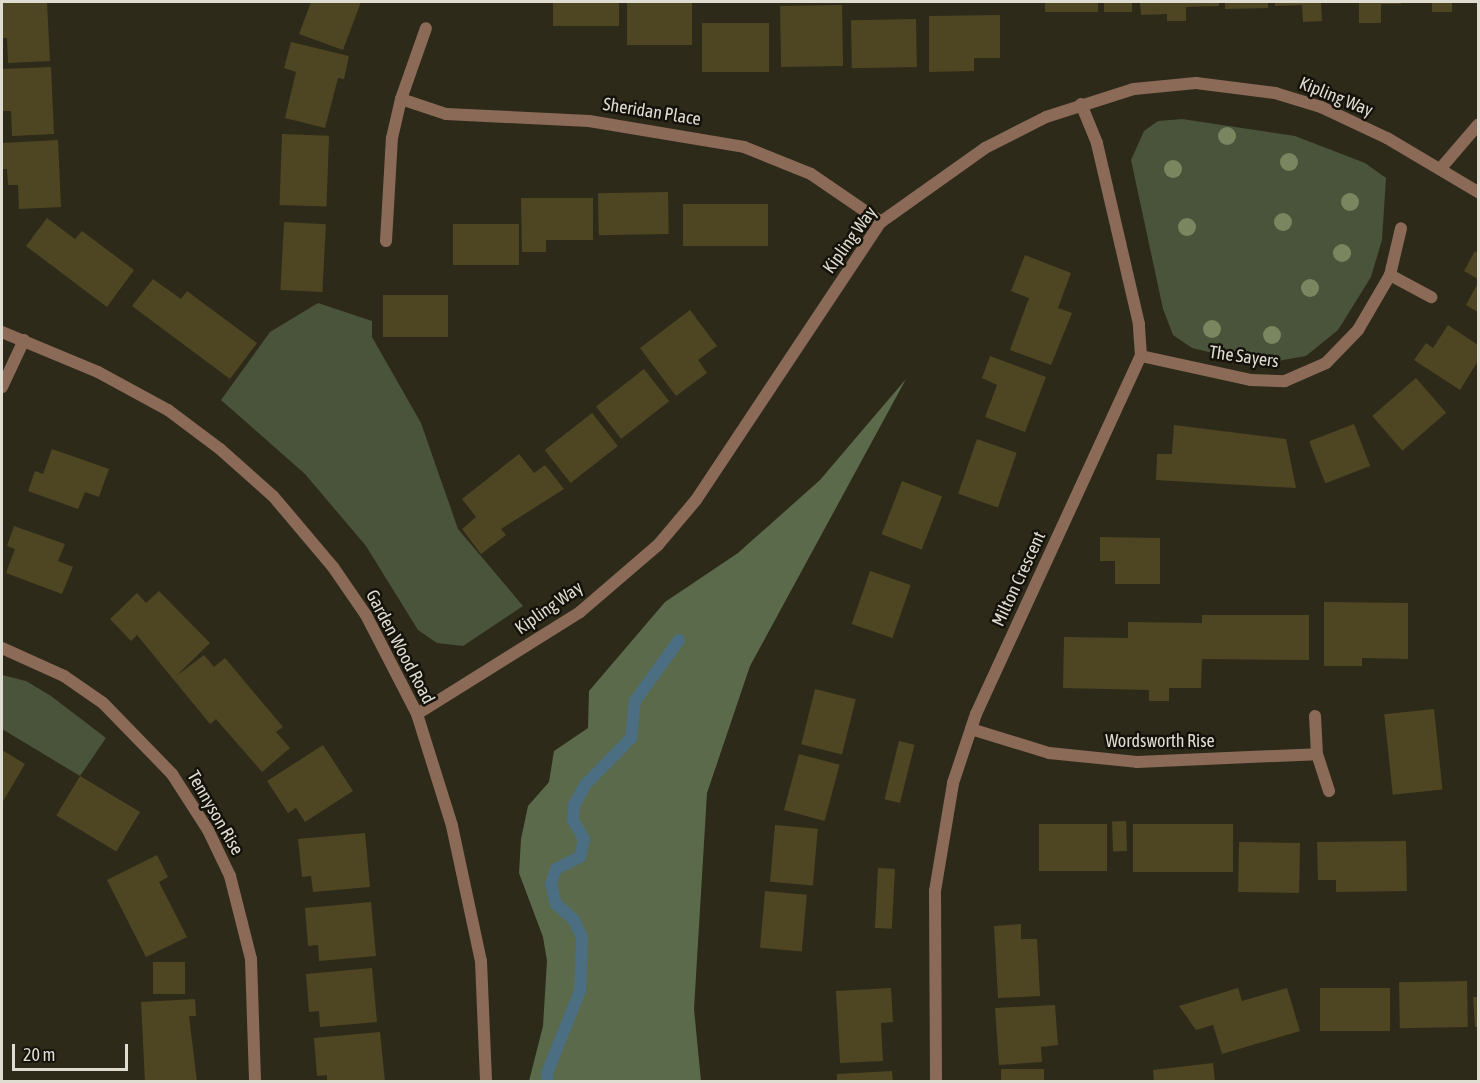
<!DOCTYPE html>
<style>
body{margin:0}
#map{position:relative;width:1480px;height:1083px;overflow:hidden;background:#2e2a19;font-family:"Asap Condensed",sans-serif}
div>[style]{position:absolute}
.green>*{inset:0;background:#49543b}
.forest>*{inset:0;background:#5b6a4a}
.stream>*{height:12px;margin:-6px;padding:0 6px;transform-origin:6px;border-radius:6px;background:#4b6e82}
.building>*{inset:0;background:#4e4523;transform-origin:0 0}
.minor>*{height:12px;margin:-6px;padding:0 6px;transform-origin:6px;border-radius:6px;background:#8b6a58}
.tertiary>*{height:12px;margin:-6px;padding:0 6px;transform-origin:6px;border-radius:6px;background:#8b6a58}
.trees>*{width:18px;height:18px;margin:-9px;border-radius:50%;background:#7a865f}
span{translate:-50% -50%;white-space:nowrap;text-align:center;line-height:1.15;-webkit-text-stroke:5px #14120b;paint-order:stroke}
.street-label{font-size:18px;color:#dfdcd2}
.frame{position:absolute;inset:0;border:3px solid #dfdcd2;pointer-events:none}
.scale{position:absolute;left:12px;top:1044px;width:116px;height:27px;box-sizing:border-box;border:3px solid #dfdcd2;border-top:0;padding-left:8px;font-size:18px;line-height:21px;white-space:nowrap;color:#dfdcd2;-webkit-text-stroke:4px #14120b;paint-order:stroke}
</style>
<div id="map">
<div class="green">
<i style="clip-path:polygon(1182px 119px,1295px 136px,1365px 163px,1386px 178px,1382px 240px,1371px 277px,1338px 330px,1306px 356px,1259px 364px,1192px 348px,1173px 335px,1163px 309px,1131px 160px,1144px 131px,1158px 121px)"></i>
<i style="clip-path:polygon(318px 303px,372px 321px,372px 337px,421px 423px,458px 529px,523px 606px,463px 646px,437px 643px,418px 630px,366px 546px,305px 474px,221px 400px,270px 332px)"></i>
<i style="clip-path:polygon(2px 675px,26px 681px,51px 696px,106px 738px,80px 776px,2px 729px)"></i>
</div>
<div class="forest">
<i style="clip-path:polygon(906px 379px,750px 666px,707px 793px,694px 1009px,701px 1081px,529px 1081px,543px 1026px,547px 961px,543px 937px,519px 873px,521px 839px,528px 806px,549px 782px,554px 751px,588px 728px,589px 691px,665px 602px,738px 553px,820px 480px)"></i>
</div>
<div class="stream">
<i style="left:548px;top:1082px;width:9px;rotate:-96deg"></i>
<i style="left:547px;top:1073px;width:88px;rotate:-68.1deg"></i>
<i style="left:580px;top:991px;width:53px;rotate:-87.8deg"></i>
<i style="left:582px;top:938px;width:20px;rotate:-114deg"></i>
<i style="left:574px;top:920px;width:24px;rotate:-138deg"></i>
<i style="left:556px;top:904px;width:21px;rotate:-104deg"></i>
<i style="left:551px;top:884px;width:16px;rotate:-72deg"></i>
<i style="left:556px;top:869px;width:27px;rotate:-27deg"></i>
<i style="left:580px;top:857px;width:18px;rotate:-77deg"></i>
<i style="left:584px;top:839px;width:22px;rotate:-120deg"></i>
<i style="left:573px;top:820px;width:15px;rotate:-86deg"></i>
<i style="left:574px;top:805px;width:23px;rotate:-61deg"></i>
<i style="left:585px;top:785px;width:66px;rotate:-45.6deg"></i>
<i style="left:631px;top:738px;width:37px;rotate:-84deg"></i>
<i style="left:635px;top:701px;width:75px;rotate:-54.2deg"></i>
</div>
<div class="building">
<i style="clip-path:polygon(2px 2px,47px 2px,50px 61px,8px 63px,7px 38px,2px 38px)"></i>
<i style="clip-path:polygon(311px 2px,361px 2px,343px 50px,299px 34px)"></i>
<i style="left:553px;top:2px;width:66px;height:24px"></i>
<i style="left:627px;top:2px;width:65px;height:43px"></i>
<i style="left:1045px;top:2px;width:53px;height:10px"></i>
<i style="left:1104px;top:2px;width:28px;height:10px"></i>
<i style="clip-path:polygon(1140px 2px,1219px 2px,1219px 6px,1186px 7px,1186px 21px,1167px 21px,1167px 14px,1141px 15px)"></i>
<i style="clip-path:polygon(1225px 2px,1268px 2px,1268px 8px,1225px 9px)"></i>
<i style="clip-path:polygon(1275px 2px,1321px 2px,1322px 21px,1303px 22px,1302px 5px,1275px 6px)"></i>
<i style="clip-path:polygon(1359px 2px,1401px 2px,1401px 4px,1381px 4px,1381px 23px,1359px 23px)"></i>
<i style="left:1432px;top:2px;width:20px;height:10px"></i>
<i style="left:842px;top:5px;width:61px;height:62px;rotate:89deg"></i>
<i style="clip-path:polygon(1000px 15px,1000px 58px,974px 58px,974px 71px,929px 72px,929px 16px)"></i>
<i style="left:916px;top:19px;width:48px;height:65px;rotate:89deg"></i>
<i style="left:702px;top:23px;width:67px;height:49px"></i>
<i style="clip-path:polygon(291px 42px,349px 56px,344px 79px,338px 78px,325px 128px,285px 118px,296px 72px,284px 68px)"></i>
<i style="clip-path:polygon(51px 67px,54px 134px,12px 136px,11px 111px,2px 111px,2px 69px)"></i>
<i style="left:282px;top:134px;width:47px;height:71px;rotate:2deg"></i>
<i style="clip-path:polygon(58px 140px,61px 207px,19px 209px,18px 185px,8px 185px,7px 169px,2px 169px,2px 143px)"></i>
<i style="left:668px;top:192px;width:42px;height:70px;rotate:89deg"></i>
<i style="clip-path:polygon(521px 198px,593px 198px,593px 240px,546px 240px,546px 252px,522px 252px)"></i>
<i style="left:683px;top:204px;width:85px;height:42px"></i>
<i style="clip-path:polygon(47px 218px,75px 239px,82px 231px,134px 270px,107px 307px,26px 246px)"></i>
<i style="left:284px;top:222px;width:42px;height:68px;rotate:3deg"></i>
<i style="left:519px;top:224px;width:41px;height:66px;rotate:90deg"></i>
<i style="clip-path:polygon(1475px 251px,1478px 253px,1478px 279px,1464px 271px)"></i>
<i style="clip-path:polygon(1025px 255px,1071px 273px,1058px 308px,1072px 313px,1051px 365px,1010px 350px,1029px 298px,1011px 291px)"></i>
<i style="clip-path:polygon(153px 279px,181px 299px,187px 291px,257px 343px,230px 379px,132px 306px)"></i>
<i style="clip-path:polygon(1478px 283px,1478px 312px,1466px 305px)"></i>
<i style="left:383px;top:295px;width:65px;height:42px"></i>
<i style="clip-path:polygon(690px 310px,717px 346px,698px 360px,707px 373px,676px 396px,640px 348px)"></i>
<i style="clip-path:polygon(1448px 325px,1478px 345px,1478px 361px,1460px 390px,1414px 360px,1426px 343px,1433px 348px)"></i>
<i style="clip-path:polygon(990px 356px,1046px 377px,1025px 432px,985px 417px,997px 385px,982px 378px)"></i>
<i style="left:644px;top:369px;width:41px;height:61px;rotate:52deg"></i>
<i style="left:1416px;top:378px;width:46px;height:58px;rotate:49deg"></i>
<i style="left:592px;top:413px;width:42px;height:60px;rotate:52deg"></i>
<i style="left:1354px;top:424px;width:45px;height:48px;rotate:69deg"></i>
<i style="clip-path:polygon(1174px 425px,1286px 439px,1296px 488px,1156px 480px,1157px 454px,1172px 454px)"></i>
<i style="left:977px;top:439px;width:42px;height:58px;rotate:19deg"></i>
<i style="clip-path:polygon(52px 449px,109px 469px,99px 497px,85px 492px,78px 509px,28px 491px,35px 471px,43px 474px)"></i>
<i style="clip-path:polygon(519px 454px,534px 473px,545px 465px,564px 489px,501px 529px,506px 535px,481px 554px,462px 529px,476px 517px,462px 499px)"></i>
<i style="left:902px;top:481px;width:43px;height:57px;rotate:21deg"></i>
<i style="clip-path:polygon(14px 526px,65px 544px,58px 561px,73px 567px,62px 594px,6px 573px,15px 549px,7px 546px)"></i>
<i style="clip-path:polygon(1100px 537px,1160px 538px,1160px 584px,1115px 584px,1115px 561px,1100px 561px)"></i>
<i style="left:870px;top:571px;width:43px;height:56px;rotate:19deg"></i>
<i style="clip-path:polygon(159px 591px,210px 643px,176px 676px,204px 655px,214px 667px,225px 658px,283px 727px,276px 732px,290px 748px,262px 772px,216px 719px,210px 724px,137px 635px,131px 641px,110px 619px,137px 593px,146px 603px)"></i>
<i style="clip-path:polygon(1324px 602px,1408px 603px,1408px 659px,1362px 658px,1362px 666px,1324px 666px)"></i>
<i style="clip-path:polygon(1202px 615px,1309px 615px,1309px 660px,1202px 659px,1201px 688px,1169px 688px,1169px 701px,1149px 701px,1149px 690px,1063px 688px,1064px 637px,1128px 638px,1128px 622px,1202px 623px)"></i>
<i style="left:815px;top:689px;width:42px;height:57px;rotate:14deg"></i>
<i style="left:1434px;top:709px;width:81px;height:50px;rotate:84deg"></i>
<i style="left:899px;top:741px;width:16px;height:60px;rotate:14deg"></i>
<i style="clip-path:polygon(323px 745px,353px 791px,305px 822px,296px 808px,288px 813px,267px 781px)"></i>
<i style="clip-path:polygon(2px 750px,25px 764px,2px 803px)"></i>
<i style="left:799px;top:754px;width:42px;height:58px;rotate:15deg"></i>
<i style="left:80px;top:776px;width:70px;height:46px;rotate:31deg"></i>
<i style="left:1126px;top:821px;width:30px;height:14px;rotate:88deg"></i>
<i style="left:1039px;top:824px;width:68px;height:47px"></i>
<i style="left:1133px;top:824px;width:100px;height:48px"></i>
<i style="left:775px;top:825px;width:43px;height:57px;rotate:5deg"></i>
<i style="clip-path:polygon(365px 833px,370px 887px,313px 892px,311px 876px,302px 877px,298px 839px)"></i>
<i style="clip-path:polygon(1406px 841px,1407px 891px,1336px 892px,1336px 880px,1318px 880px,1317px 842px)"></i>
<i style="left:1239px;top:842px;width:61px;height:50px;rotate:1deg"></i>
<i style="clip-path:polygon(157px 855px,168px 877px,159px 882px,187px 937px,146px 957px,107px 880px)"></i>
<i style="left:878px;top:868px;width:17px;height:60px;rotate:3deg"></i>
<i style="left:765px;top:891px;width:42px;height:57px;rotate:5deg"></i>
<i style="clip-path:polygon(371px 902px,376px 956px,319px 961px,318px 945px,308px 946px,305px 908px)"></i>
<i style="clip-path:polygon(1021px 924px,1021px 939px,1037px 939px,1040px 996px,998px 998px,994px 926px)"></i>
<i style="left:185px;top:962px;width:32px;height:32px;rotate:90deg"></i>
<i style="clip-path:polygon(372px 968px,377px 1022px,320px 1027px,319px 1011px,309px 1012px,306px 974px)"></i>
<i style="left:1467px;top:981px;width:46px;height:68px;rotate:89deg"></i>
<i style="clip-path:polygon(891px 988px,893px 1022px,881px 1023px,883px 1061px,840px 1063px,836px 991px)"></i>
<i style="clip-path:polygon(1238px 988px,1242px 1001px,1287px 988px,1300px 1031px,1222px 1054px,1213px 1025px,1196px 1030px,1179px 1006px)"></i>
<i style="left:1390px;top:988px;width:43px;height:70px;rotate:90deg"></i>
<i style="clip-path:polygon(1473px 997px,1478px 997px,1478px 1027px,1475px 1027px)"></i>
<i style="clip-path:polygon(195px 999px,196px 1016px,189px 1016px,197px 1082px,145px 1082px,141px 1002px)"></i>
<i style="clip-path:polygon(1055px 1005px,1058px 1045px,1041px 1047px,1042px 1062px,999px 1065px,995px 1008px)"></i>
<i style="clip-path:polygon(380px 1032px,385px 1082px,327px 1082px,327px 1075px,317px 1076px,314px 1038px)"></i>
<i style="clip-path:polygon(1213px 1063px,1215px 1082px,1154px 1082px,1153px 1070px)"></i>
<i style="left:1001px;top:1069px;width:43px;height:13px"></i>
<i style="clip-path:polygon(892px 1071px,893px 1082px,837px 1082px,837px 1074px)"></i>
</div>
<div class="minor">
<i style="left:401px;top:99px;width:47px;rotate:18.4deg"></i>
<i style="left:446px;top:114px;width:143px;rotate:2.8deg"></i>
<i style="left:589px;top:121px;width:157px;rotate:9.5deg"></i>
<i style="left:744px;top:147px;width:72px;rotate:21.9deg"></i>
<i style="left:811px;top:174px;width:85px;rotate:34.4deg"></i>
<i style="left:1441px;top:168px;width:57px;rotate:-49.3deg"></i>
<i style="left:386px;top:241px;width:103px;rotate:-86.7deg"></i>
<i style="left:392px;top:138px;width:40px;rotate:-77deg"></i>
<i style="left:401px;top:99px;width:75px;rotate:-70.6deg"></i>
<i style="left:1390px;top:275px;width:47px;rotate:28.2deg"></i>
<i style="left:1141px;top:356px;width:113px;rotate:12.3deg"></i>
<i style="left:1251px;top:380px;width:34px;rotate:2deg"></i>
<i style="left:1285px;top:381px;width:45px;rotate:-23.7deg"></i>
<i style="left:1326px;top:363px;width:46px;rotate:-45.9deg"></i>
<i style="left:1358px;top:330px;width:64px;rotate:-59.8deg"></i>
<i style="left:1390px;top:275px;width:48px;rotate:-76.8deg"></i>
<i style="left:2px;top:387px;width:52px;rotate:-64.9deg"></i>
<i style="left:2px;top:648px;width:68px;rotate:24.3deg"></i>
<i style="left:64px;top:676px;width:47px;rotate:34.7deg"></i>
<i style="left:103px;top:703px;width:99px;rotate:45.8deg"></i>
<i style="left:172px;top:774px;width:67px;rotate:57.3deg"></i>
<i style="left:208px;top:830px;width:51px;rotate:64.4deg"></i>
<i style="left:230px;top:876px;width:86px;rotate:75.8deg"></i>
<i style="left:251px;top:959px;width:123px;rotate:88.1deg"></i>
<i style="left:417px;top:714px;width:192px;rotate:-32deg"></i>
<i style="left:580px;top:612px;width:103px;rotate:-40.7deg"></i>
<i style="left:658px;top:545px;width:59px;rotate:-49.8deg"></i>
<i style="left:696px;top:500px;width:334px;rotate:-56.4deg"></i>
<i style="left:881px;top:222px;width:128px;rotate:-35.4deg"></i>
<i style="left:985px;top:148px;width:68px;rotate:-26.9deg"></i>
<i style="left:1046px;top:117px;width:92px;rotate:-17.7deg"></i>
<i style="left:1134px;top:89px;width:62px;rotate:-5.5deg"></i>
<i style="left:1196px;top:83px;width:80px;rotate:7.2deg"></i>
<i style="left:1275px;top:93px;width:48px;rotate:16.9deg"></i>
<i style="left:1321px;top:107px;width:73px;rotate:25.2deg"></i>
<i style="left:1387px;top:138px;width:106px;rotate:30.7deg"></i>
<i style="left:1315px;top:716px;width:38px;rotate:87deg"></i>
<i style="left:1317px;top:754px;width:39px;rotate:72deg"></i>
<i style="left:971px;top:729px;width:82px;rotate:17.1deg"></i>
<i style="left:1049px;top:753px;width:88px;rotate:5.8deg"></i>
<i style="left:1137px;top:762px;width:180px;rotate:-2.5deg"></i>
<i style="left:936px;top:1082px;width:191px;rotate:-90.3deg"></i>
<i style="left:935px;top:891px;width:109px;rotate:-80.5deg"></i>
<i style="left:953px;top:783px;width:73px;rotate:-71.6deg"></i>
<i style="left:976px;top:714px;width:394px;rotate:-65.3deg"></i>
<i style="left:1141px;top:356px;width:32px;rotate:-94deg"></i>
<i style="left:1139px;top:324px;width:186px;rotate:-103.1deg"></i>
<i style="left:1097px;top:143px;width:42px;rotate:-112.3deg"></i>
</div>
<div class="tertiary">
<i style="left:2px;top:332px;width:104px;rotate:22.6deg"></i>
<i style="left:98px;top:372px;width:80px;rotate:28.5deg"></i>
<i style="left:168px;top:410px;width:65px;rotate:36.9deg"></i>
<i style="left:220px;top:449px;width:71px;rotate:41.6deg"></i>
<i style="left:273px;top:496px;width:93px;rotate:49.8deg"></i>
<i style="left:333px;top:567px;width:58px;rotate:55.5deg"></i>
<i style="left:366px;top:615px;width:111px;rotate:62.7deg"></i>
<i style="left:417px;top:714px;width:117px;rotate:72.6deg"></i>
<i style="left:452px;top:826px;width:138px;rotate:77.9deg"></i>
<i style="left:481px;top:961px;width:121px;rotate:87.6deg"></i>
</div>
<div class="trees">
<i style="left:1227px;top:136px"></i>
<i style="left:1289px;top:162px"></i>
<i style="left:1173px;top:169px"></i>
<i style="left:1350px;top:202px"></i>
<i style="left:1283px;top:222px"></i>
<i style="left:1187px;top:227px"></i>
<i style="left:1342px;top:253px"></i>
<i style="left:1310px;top:288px"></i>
<i style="left:1212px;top:329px"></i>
<i style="left:1272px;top:335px"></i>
</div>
<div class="street-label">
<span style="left:1336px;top:97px;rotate:22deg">Kipling Way</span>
<span style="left:652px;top:112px;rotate:9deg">Sheridan Place</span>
<span style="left:850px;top:240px;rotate:-54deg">Kipling Way</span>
<span style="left:1244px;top:357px;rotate:8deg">The Sayers</span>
<span style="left:1019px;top:579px;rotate:-65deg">Milton Crescent</span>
<span style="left:549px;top:608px;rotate:-35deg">Kipling Way</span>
<span style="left:400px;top:647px;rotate:62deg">Garden Wood Road</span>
<span style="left:1160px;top:741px">Wordsworth Rise</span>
<span style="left:215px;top:813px;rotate:60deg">Tennyson Rise</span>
</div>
<div class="frame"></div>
<div class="scale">20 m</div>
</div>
